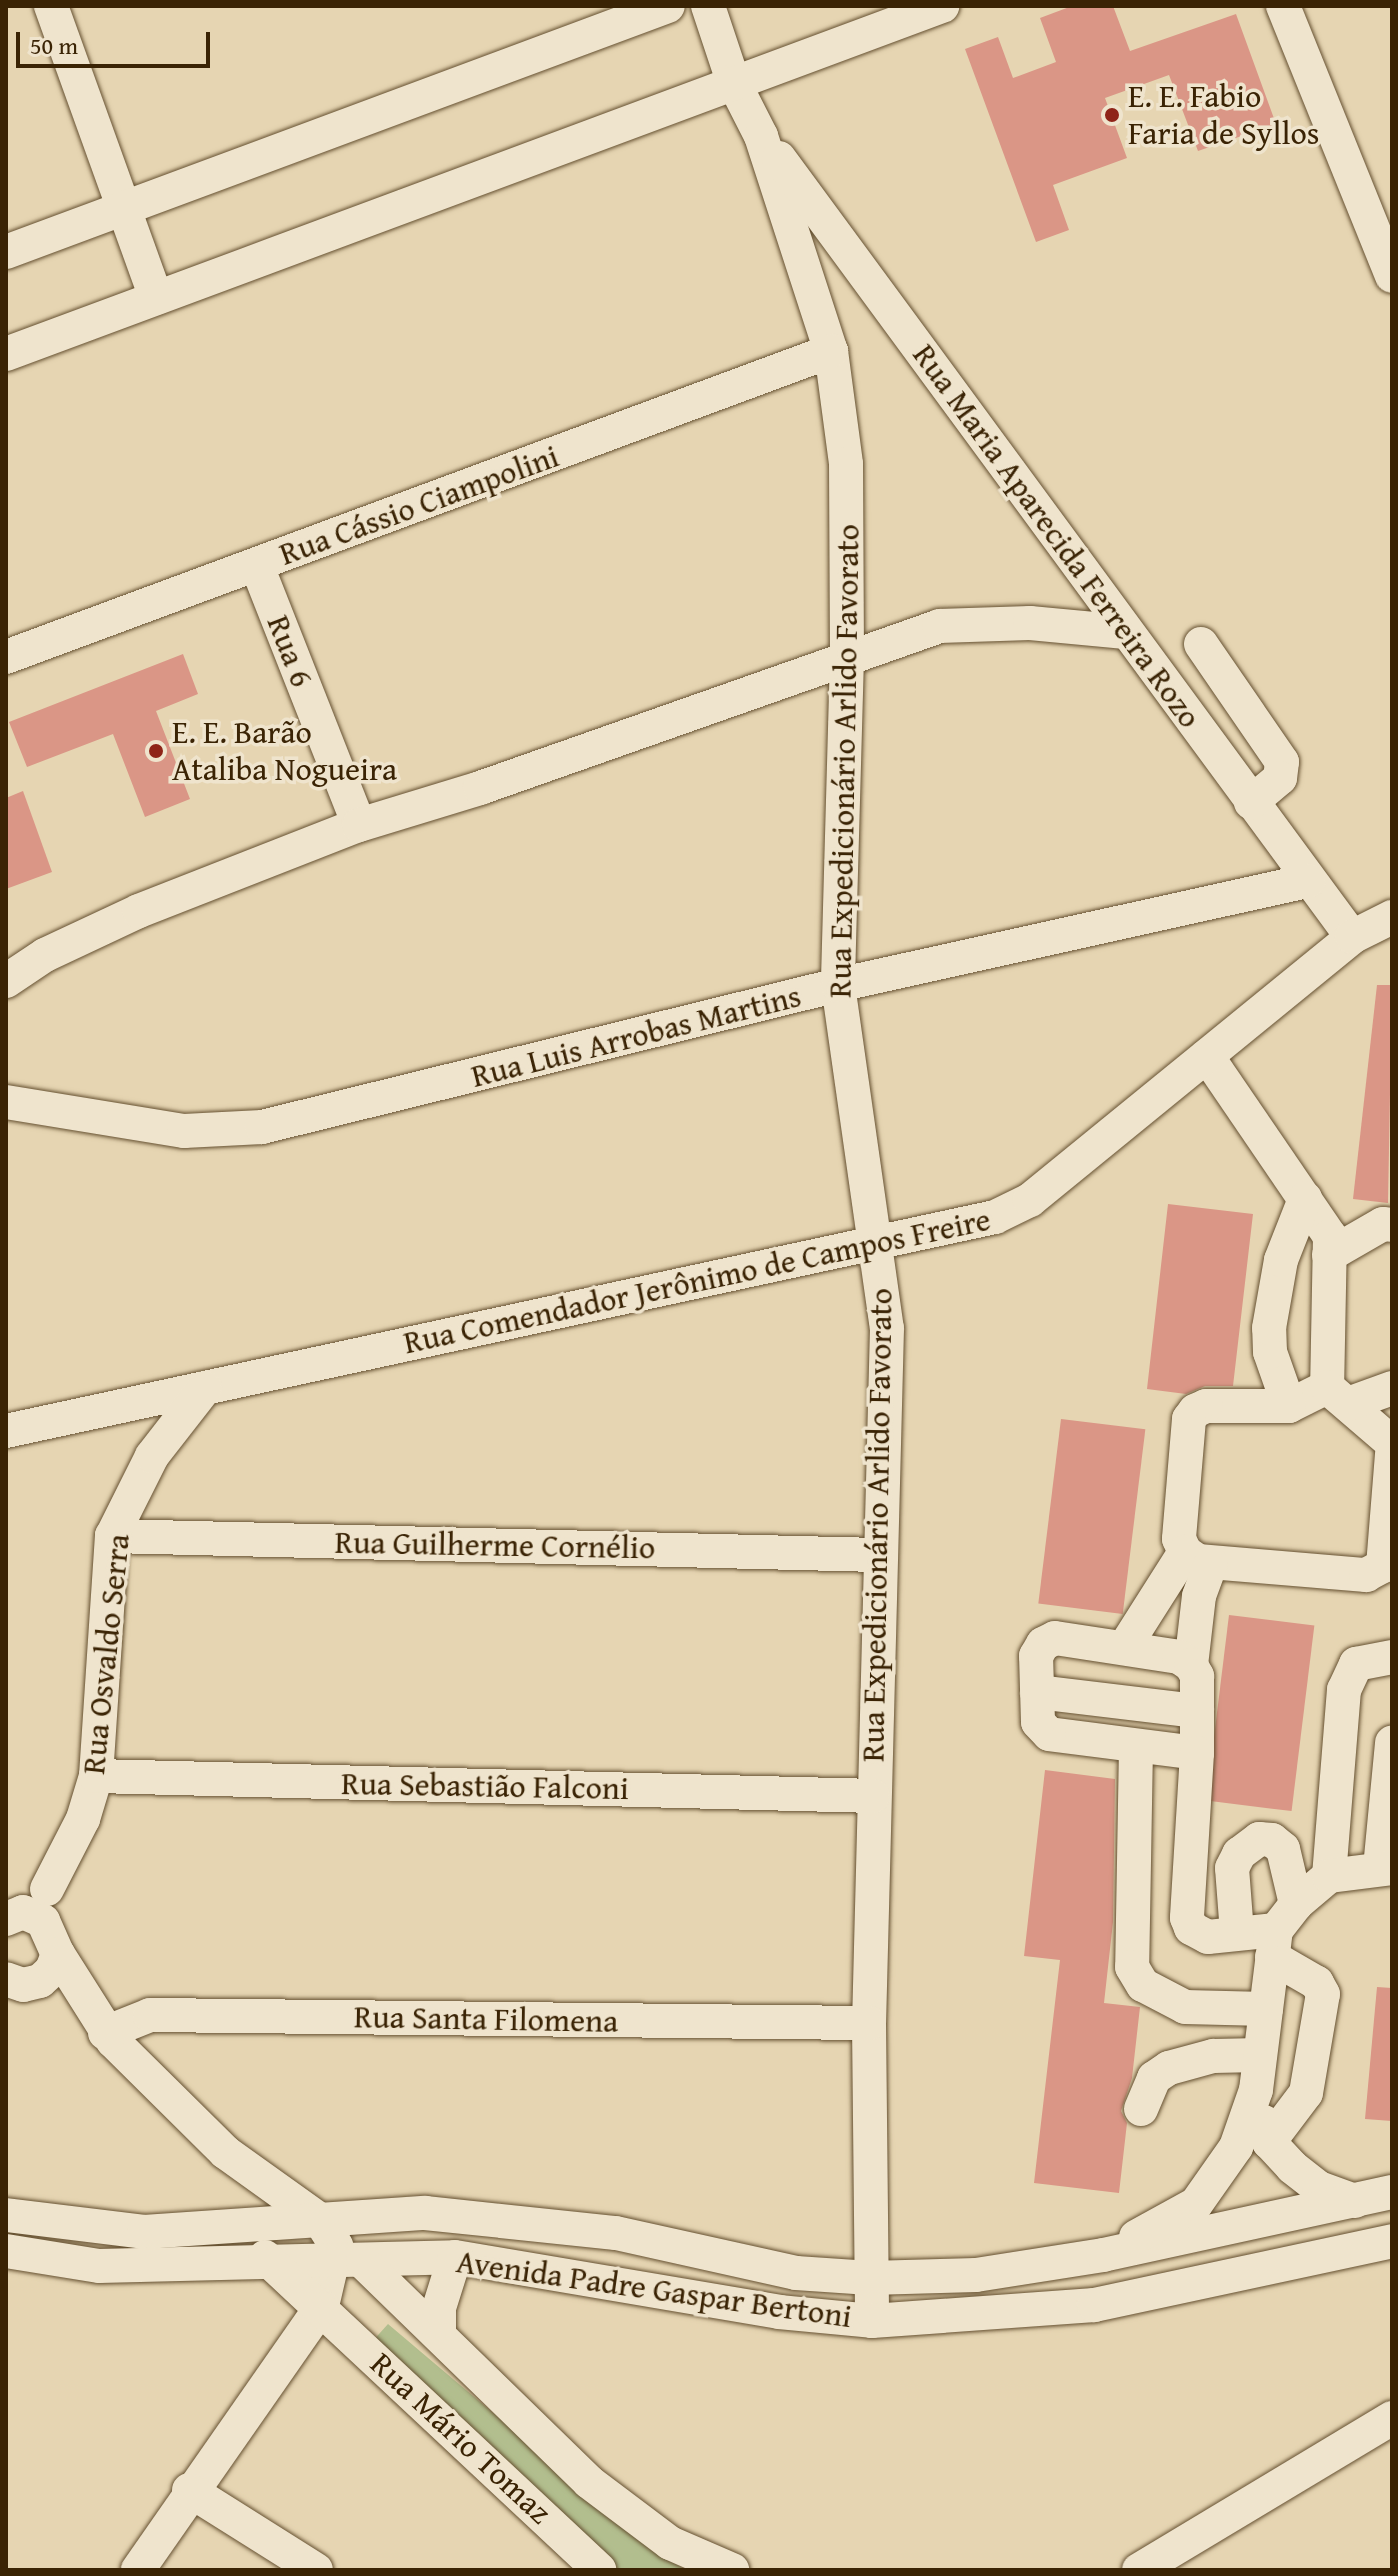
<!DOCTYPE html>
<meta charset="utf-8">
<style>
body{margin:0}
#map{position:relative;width:1398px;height:2576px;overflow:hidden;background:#e6d5b2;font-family:"Gentium Book Plus",serif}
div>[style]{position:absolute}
.green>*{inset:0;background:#b2be8e}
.building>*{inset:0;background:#da9686;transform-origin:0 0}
.roads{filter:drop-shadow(0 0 2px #655030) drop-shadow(0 0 2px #655030)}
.minor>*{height:34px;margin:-17px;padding:0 17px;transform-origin:17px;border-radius:17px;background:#efe4cd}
.dots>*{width:22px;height:22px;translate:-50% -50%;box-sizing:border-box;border:4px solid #efe4cd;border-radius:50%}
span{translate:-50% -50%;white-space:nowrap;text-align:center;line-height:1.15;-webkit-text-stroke:7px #efe4cd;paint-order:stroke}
.poi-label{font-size:32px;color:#3a2304}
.left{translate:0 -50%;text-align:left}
.street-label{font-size:32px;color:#3a2304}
.frame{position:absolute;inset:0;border:8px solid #3a2304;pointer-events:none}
.scale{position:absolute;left:16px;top:32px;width:194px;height:36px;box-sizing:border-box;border:4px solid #3a2304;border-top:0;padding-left:10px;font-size:24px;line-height:28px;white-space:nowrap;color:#3a2304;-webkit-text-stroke:6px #efe4cd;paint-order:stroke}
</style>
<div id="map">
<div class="green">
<i style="clip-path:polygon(388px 2324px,662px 2556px,686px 2570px,611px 2570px,370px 2344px)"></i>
</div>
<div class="building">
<i style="clip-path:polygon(1072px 6px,1113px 6px,1130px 51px,1236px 14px,1276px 124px,1198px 151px,1169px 75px,1105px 98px,1127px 158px,1053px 185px,1069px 230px,1036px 242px,965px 49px,998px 37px,1013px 78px,1056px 62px,1040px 18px)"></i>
<i style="clip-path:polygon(183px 654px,198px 694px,156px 711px,190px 799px,145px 817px,113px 734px,27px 767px,9px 722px)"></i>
<i style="clip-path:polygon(23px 791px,52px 872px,6px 889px,6px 798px)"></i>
<i style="clip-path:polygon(1377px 985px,1392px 985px,1388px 1203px,1353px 1199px)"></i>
<i style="clip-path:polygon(1168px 1204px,1253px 1214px,1233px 1386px,1205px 1386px,1186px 1394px,1147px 1389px)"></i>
<i style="left:1061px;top:1419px;width:85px;height:186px;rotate:7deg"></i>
<i style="left:1229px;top:1615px;width:86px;height:187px;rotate:7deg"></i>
<i style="clip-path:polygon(1045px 1770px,1115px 1779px,1113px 1922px,1104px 2003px,1140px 2007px,1132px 2078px,1121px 2111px,1127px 2123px,1119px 2193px,1034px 2183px,1060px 1960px,1024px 1956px)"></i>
<i style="clip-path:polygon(1377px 1987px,1392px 1988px,1392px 2121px,1365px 2119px)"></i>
</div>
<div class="roads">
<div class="minor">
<i style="left:51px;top:6px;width:310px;rotate:70.2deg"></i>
<i style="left:708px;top:6px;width:79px;rotate:71.6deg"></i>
<i style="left:733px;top:81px;width:62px;rotate:63deg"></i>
<i style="left:761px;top:136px;width:226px;rotate:72deg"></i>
<i style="left:831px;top:351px;width:114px;rotate:82.4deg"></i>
<i style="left:846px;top:464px;width:193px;rotate:89.7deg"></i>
<i style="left:847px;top:657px;width:328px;rotate:91.6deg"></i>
<i style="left:838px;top:985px;width:346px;rotate:81.9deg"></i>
<i style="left:887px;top:1328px;width:695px;rotate:91.48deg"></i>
<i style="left:869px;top:2023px;width:298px;rotate:89.4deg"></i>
<i style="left:1283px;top:6px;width:291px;rotate:68deg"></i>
<i style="left:779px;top:158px;width:967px;rotate:53.66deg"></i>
<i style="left:6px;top:252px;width:706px;rotate:-20.39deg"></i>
<i style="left:6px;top:354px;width:999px;rotate:-20.39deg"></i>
<i style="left:257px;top:566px;width:278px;rotate:68.5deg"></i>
<i style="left:1201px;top:644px;width:143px;rotate:55.5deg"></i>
<i style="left:1282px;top:762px;width:16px;rotate:97deg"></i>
<i style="left:1280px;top:778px;width:38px;rotate:140deg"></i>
<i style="left:6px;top:657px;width:880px;rotate:-20.35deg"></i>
<i style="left:6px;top:981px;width:47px;rotate:-33.7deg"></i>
<i style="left:45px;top:955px;width:104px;rotate:-25.1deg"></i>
<i style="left:139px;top:911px;width:236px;rotate:-21.4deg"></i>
<i style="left:359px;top:825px;width:127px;rotate:-17deg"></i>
<i style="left:480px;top:788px;width:487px;rotate:-19.4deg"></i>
<i style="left:939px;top:626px;width:91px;rotate:-1.9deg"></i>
<i style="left:1030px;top:623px;width:96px;rotate:5.4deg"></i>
<i style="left:1207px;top:1056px;width:218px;rotate:55.7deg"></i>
<i style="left:1330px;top:1236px;width:151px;rotate:91.1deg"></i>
<i style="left:6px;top:1102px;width:180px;rotate:9.3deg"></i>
<i style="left:184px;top:1131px;width:78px;rotate:-2.9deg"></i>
<i style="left:262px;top:1127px;width:593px;rotate:-13.85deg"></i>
<i style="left:838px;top:985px;width:482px;rotate:-12.5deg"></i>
<i style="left:1329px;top:1255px;width:62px;rotate:-29.9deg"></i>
<i style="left:1383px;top:1224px;width:9px;rotate:6deg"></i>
<i style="left:1327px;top:1387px;width:42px;rotate:153.4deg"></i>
<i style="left:1289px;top:1406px;width:83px;rotate:180deg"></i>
<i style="left:1206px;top:1406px;width:12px;rotate:156deg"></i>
<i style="left:1195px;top:1411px;width:10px;rotate:127deg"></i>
<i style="left:1189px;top:1419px;width:120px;rotate:94.8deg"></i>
<i style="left:1179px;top:1539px;width:14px;rotate:65deg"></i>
<i style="left:1185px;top:1552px;width:16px;rotate:35deg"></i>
<i style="left:1198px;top:1561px;width:169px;rotate:4.8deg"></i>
<i style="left:1366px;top:1575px;width:19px;rotate:-28deg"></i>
<i style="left:1383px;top:1566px;width:113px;rotate:-85.4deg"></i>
<i style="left:1327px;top:1387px;width:86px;rotate:40.7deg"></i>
<i style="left:1348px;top:1404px;width:47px;rotate:-20deg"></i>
<i style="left:1289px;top:1406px;width:57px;rotate:-109.4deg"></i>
<i style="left:1270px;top:1352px;width:24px;rotate:-92deg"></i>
<i style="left:1269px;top:1328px;width:69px;rotate:-80deg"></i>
<i style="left:1281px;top:1260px;width:66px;rotate:-68.5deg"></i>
<i style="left:6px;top:1431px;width:1012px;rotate:-12.21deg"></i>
<i style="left:995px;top:1217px;width:39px;rotate:-26deg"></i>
<i style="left:1030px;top:1200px;width:416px;rotate:-39.2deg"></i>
<i style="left:1352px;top:937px;width:45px;rotate:-26.6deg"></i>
<i style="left:112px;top:1536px;width:766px;rotate:1.42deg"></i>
<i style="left:1124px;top:1648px;width:114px;rotate:-57.6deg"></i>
<i style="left:1191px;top:1665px;width:69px;rotate:-83.4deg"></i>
<i style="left:1199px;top:1596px;width:35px;rotate:-70deg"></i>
<i style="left:1037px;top:1692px;width:161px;rotate:6.8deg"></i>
<i style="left:1136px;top:1747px;width:220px;rotate:91deg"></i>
<i style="left:1132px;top:1967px;width:21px;rotate:59deg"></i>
<i style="left:1143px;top:1985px;width:47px;rotate:27.6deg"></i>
<i style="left:1185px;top:2007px;width:81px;rotate:1.4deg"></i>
<i style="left:1197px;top:1753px;width:149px;rotate:-172.7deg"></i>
<i style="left:1049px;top:1734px;width:16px;rotate:-133deg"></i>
<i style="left:1038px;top:1722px;width:66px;rotate:-91.7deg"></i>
<i style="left:1036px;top:1656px;width:14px;rotate:-60deg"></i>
<i style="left:1043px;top:1644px;width:13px;rotate:-27deg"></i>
<i style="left:1055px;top:1638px;width:125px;rotate:8.7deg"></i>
<i style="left:1179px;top:1657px;width:14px;rotate:34deg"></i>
<i style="left:1191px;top:1665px;width:13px;rotate:61deg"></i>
<i style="left:1197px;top:1676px;width:77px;rotate:90deg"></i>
<i style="left:1197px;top:1753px;width:165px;rotate:93.5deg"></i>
<i style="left:1187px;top:1918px;width:11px;rotate:68deg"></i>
<i style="left:1191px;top:1928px;width:19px;rotate:28deg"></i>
<i style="left:1208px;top:1937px;width:68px;rotate:-5.9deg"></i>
<i style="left:96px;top:1776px;width:777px;rotate:1.47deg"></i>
<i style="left:1380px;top:1868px;width:126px;rotate:-84.5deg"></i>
<i style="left:1329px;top:1876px;width:187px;rotate:-85.4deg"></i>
<i style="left:1344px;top:1690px;width:29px;rotate:-65deg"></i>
<i style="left:1356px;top:1664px;width:37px;rotate:-11deg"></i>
<i style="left:47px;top:1889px;width:79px;rotate:-62.8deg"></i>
<i style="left:83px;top:1819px;width:45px;rotate:-73.2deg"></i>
<i style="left:96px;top:1776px;width:241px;rotate:-86.2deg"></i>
<i style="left:112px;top:1536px;width:89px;rotate:-63.4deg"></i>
<i style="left:152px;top:1456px;width:86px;rotate:-52.1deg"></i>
<i style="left:6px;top:1919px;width:18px;rotate:-22deg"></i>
<i style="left:23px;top:1912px;width:22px;rotate:24deg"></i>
<i style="left:43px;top:1921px;width:36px;rotate:66deg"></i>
<i style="left:58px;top:1954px;width:17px;rotate:111deg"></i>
<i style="left:52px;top:1970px;width:16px;rotate:137deg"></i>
<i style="left:40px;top:1981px;width:17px;rotate:167deg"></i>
<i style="left:23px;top:1985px;width:18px;rotate:-161deg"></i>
<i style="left:1237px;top:1933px;width:65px;rotate:-94.4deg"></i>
<i style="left:1232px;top:1868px;width:16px;rotate:-63deg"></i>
<i style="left:1239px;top:1854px;width:25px;rotate:-37deg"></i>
<i style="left:1259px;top:1839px;width:13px;rotate:4deg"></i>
<i style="left:1272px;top:1840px;width:14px;rotate:39deg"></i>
<i style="left:1283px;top:1849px;width:57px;rotate:76.7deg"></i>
<i style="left:58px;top:1954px;width:103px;rotate:57.7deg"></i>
<i style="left:113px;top:2041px;width:158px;rotate:44.7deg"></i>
<i style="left:225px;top:2152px;width:117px;rotate:35.6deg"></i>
<i style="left:320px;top:2220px;width:31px;rotate:58deg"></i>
<i style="left:336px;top:2246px;width:62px;rotate:103.1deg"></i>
<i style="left:322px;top:2306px;width:322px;rotate:124.9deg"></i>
<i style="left:105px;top:2033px;width:48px;rotate:-21.8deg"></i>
<i style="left:150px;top:2015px;width:719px;rotate:0.64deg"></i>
<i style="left:1141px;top:2109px;width:34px;rotate:-67deg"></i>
<i style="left:1154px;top:2078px;width:18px;rotate:-34deg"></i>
<i style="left:1169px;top:2068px;width:46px;rotate:-15.3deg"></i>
<i style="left:1213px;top:2056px;width:47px;rotate:-1.2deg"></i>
<i style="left:1264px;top:2122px;width:21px;rotate:76deg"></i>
<i style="left:1269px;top:2142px;width:34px;rotate:47deg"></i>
<i style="left:1292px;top:2167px;width:34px;rotate:38deg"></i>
<i style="left:1319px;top:2188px;width:38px;rotate:20deg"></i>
<i style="left:1269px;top:2142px;width:61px;rotate:-52.9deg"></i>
<i style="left:1306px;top:2093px;width:100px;rotate:-80.3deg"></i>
<i style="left:1323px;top:1994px;width:13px;rotate:-119deg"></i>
<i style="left:1317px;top:1983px;width:52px;rotate:-150deg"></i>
<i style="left:6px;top:2215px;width:139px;rotate:7deg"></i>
<i style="left:144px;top:2232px;width:282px;rotate:-3.9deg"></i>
<i style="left:425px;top:2213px;width:192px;rotate:6deg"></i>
<i style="left:616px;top:2233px;width:184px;rotate:12.5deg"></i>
<i style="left:796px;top:2273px;width:74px;rotate:3.9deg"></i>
<i style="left:870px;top:2278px;width:106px;rotate:-1.6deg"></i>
<i style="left:976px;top:2275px;width:129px;rotate:-8.9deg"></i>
<i style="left:1103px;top:2255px;width:296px;rotate:-12.3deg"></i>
<i style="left:1136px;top:2237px;width:68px;rotate:-28.8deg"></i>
<i style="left:1196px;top:2204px;width:70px;rotate:-54.9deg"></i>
<i style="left:1236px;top:2147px;width:60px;rotate:-70.7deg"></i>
<i style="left:1256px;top:2090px;width:161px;rotate:-82.9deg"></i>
<i style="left:1276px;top:1930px;width:33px;rotate:-52deg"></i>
<i style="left:1296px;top:1904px;width:43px;rotate:-40.3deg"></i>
<i style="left:1329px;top:1876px;width:64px;rotate:-7.2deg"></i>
<i style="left:6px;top:2251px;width:94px;rotate:9.2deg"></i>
<i style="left:99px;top:2266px;width:356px;rotate:-1.4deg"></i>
<i style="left:455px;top:2257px;width:329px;rotate:9.6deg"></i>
<i style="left:779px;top:2312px;width:93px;rotate:5.5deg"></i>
<i style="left:872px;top:2321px;width:223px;rotate:-4.1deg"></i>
<i style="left:1094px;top:2305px;width:305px;rotate:-12.1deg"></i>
<i style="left:265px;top:2257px;width:458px;rotate:43.1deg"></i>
<i style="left:363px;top:2262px;width:315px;rotate:44.2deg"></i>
<i style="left:589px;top:2482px;width:101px;rotate:37deg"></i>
<i style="left:670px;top:2543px;width:68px;rotate:23.5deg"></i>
<i style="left:439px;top:2333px;width:25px;rotate:-90deg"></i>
<i style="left:439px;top:2308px;width:53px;rotate:-72.6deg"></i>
<i style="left:189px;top:2490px;width:150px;rotate:32.2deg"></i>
<i style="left:1139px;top:2570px;width:295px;rotate:-31deg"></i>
</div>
</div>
<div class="dots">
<i style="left:1112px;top:115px;background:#8f2418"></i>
<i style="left:156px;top:751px;background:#8f2418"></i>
</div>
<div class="poi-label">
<span class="left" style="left:1128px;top:115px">E. E. Fabio<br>Faria de Syllos</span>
<span class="left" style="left:172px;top:751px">E. E. Barão<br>Ataliba Nogueira</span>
</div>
<div class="street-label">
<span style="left:419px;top:505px;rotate:-20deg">Rua Cássio Ciampolini</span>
<span style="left:1057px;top:536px;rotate:54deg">Rua Maria Aparecida Ferreira Rozo</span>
<span style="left:290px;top:651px;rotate:69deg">Rua 6</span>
<span style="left:844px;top:761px;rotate:-89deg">Rua Expedicionário Arlido Favorato</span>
<span style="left:636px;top:1036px;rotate:-14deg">Rua Luis Arrobas Martins</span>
<span style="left:697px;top:1281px;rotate:-12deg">Rua Comendador Jerônimo de Campos Freire</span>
<span style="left:877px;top:1525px;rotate:-89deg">Rua Expedicionário Arlido Favorato</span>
<span style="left:495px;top:1545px;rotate:1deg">Rua Guilherme Cornélio</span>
<span style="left:106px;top:1654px;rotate:-84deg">Rua Osvaldo Serra</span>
<span style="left:485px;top:1786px;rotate:1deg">Rua Sebastião Falconi</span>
<span style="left:486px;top:2019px;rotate:1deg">Rua Santa Filomena</span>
<span style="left:654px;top:2289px;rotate:8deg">Avenida Padre Gaspar Bertoni</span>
<span style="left:461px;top:2438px;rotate:43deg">Rua Mário Tomaz</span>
</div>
<div class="frame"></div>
<div class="scale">50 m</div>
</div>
